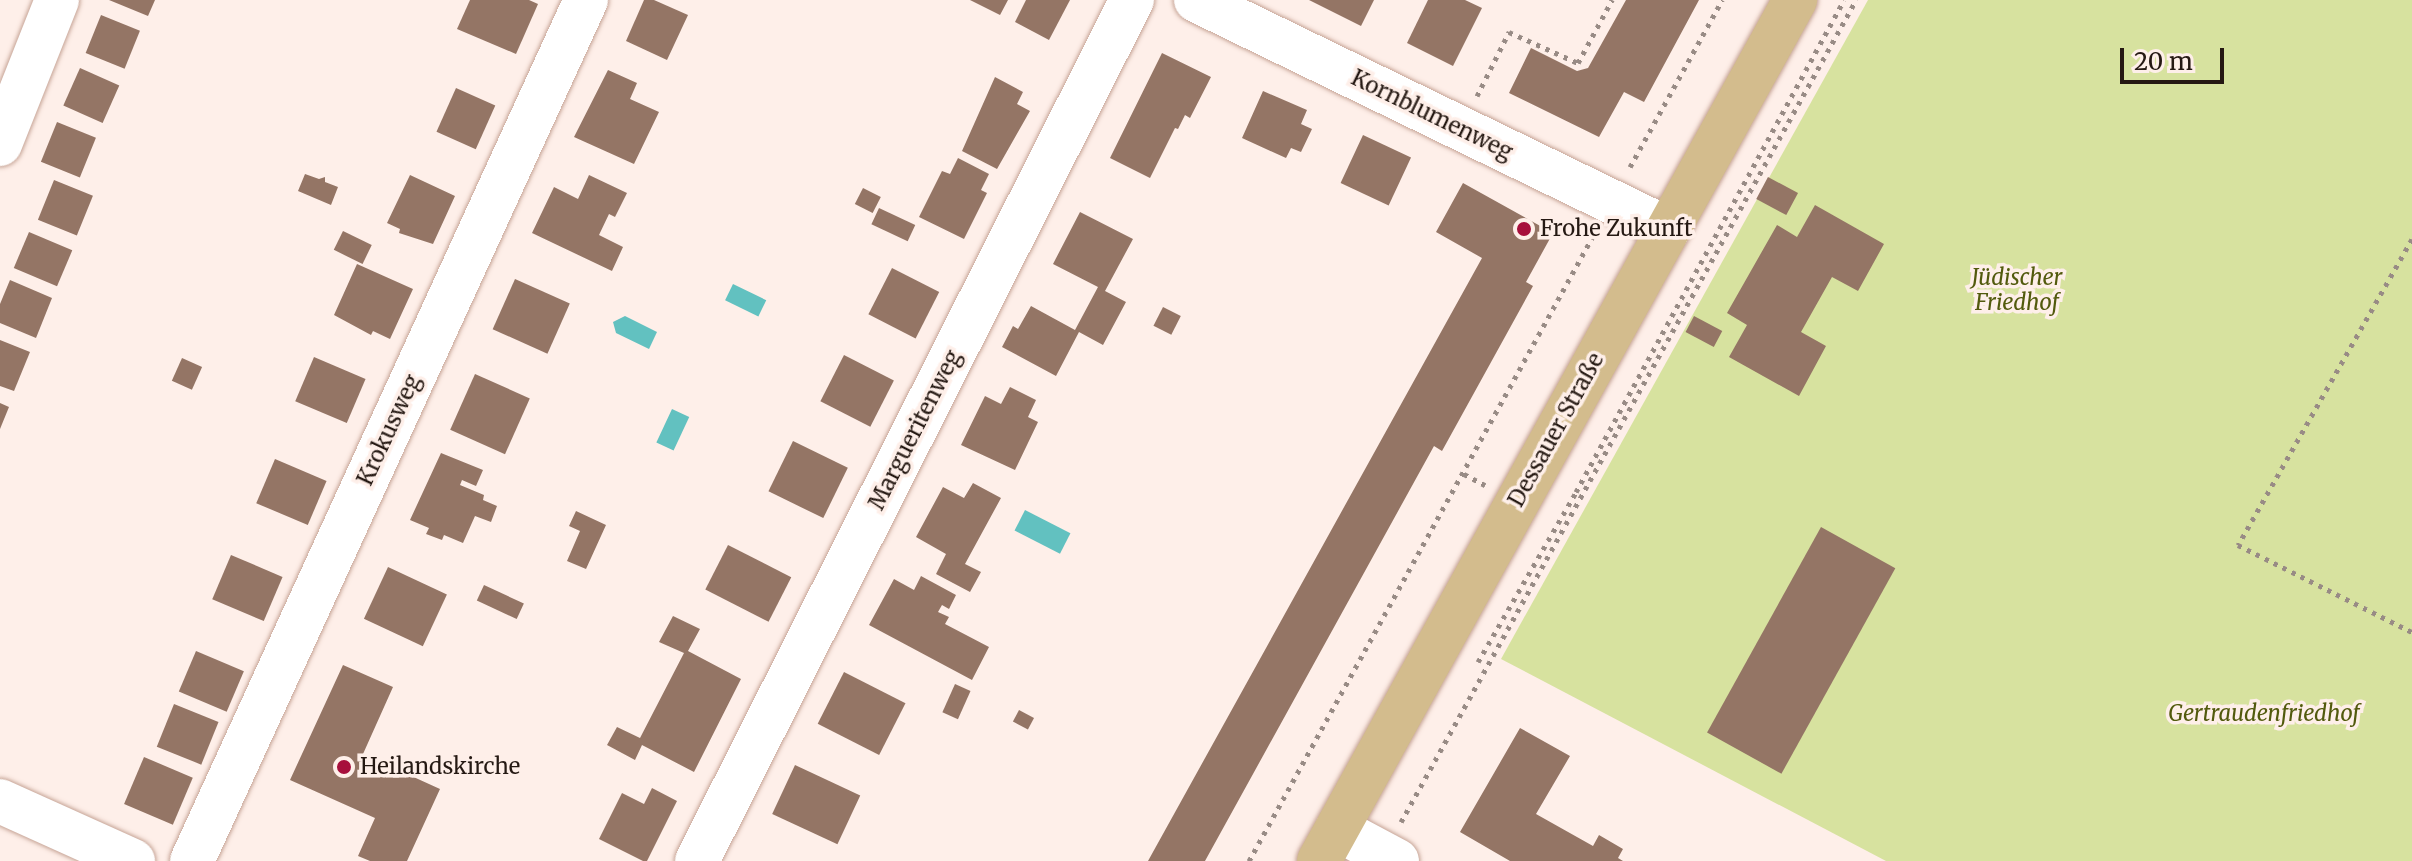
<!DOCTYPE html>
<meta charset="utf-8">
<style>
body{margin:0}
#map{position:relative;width:2412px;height:861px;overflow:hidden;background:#feefe9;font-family:Merriweather,serif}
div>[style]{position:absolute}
.green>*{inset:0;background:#d7e29f}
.water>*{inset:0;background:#62c1c0;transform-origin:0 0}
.building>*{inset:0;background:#947565;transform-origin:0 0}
.path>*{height:5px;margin-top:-2.5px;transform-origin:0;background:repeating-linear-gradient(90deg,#988b85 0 4px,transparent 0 10px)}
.roads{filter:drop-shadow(0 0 2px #c6a496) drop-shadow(0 0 2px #c6a496)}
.minor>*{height:44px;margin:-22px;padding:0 22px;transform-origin:22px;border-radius:22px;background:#fff}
.major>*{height:44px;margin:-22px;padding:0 22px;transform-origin:22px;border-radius:22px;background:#d3bc8d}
.dots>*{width:22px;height:22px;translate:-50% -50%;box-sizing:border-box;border:4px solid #feefe9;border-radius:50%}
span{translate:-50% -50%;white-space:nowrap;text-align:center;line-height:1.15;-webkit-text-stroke:7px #feefe9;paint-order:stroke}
.street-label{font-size:22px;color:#251913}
.poi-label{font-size:22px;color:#251913}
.left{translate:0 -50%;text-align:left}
.park-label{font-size:22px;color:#525a0d;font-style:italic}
.scale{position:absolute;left:2120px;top:48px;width:104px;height:36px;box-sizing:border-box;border:4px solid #251913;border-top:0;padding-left:10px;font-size:24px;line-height:28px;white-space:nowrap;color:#251913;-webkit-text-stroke:6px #feefe9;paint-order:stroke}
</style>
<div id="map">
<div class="green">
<i style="clip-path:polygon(1868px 0,2412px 0,2412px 861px,1886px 861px,1501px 659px)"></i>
</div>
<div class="water">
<i style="left:733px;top:284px;width:37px;height:18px;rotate:26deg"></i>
<i style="clip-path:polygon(625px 316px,657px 332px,649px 349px,616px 333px,613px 322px)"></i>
<i style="left:672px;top:409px;width:19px;height:37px;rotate:25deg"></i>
<i style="left:1025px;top:510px;width:51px;height:23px;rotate:27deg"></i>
</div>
<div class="building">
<i style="clip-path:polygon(109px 0,155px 0,148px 16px)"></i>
<i style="clip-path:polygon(470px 0,529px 0,538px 4px,516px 54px,457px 29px)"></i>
<i style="clip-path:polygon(644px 0,654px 0,688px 15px,667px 60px,626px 41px)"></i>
<i style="clip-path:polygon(970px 0,1008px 0,1000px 15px)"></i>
<i style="clip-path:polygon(1026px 0,1070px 0,1049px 40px,1015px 22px)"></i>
<i style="clip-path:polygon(1309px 0,1374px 0,1361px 26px)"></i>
<i style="clip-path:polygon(1428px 0,1465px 0,1482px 8px,1453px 66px,1407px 43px)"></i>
<i style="clip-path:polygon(1626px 0,1699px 0,1644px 102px,1624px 92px,1599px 137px,1509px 93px,1531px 48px,1577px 71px,1588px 68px)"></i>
<i style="left:101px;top:15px;width:42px;height:41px;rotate:22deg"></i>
<i style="clip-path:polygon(1162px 53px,1211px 77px,1190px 118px,1185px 115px,1178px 129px,1175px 128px,1150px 178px,1110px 158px)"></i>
<i style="left:80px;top:68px;width:43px;height:41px;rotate:24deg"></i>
<i style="clip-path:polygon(608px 70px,637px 83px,630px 99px,659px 112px,634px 164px,574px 137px)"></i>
<i style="clip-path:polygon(995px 77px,1023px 92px,1017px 104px,1030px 111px,997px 169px,962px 151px)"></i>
<i style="left:456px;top:88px;width:43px;height:48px;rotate:24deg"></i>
<i style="clip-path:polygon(1263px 91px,1307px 110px,1301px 124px,1312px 129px,1301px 152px,1291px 148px,1286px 158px,1242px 138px)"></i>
<i style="left:57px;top:122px;width:42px;height:43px;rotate:22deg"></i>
<i style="left:1363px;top:135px;width:53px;height:53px;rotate:25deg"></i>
<i style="clip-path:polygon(958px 158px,989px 174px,981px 190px,987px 193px,964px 239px,919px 217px,942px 171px,950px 174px)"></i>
<i style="clip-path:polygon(305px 174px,319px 179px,325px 177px,325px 182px,338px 187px,331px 205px,298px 191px)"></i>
<i style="clip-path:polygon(410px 175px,455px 196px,433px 244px,399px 233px,400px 229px,387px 223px)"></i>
<i style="clip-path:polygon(589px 175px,627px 193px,615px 217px,609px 214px,599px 235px,623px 247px,612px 271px,532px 233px,554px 187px,578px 199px)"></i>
<i style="left:1768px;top:177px;width:34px;height:25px;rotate:28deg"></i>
<i style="left:54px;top:180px;width:42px;height:43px;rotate:22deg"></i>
<i style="clip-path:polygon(1463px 183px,1553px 233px,1526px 282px,1533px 286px,1442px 451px,1434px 446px,1205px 861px,1148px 861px,1482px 258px,1436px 232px)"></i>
<i style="left:863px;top:188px;width:20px;height:18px;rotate:27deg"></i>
<i style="clip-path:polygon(1815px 205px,1884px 244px,1858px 291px,1832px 277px,1801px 332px,1826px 346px,1799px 396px,1729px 357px,1747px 325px,1727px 313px,1777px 225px,1797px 237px)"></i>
<i style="left:879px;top:208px;width:40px;height:18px;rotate:25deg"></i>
<i style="clip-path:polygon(1080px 212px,1133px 239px,1105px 291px,1126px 302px,1103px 345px,1079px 332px,1056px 376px,1002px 347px,1013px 326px,1018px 329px,1031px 306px,1075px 330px,1098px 287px,1053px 264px)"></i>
<i style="left:343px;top:231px;width:32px;height:21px;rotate:26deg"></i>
<i style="left:29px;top:232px;width:47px;height:39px;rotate:23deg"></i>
<i style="clip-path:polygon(357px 264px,413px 289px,390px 339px,373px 331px,371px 335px,334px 315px)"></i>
<i style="left:892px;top:268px;width:53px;height:52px;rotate:27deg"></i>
<i style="left:515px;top:279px;width:60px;height:55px;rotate:24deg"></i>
<i style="clip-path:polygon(10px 280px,52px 298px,36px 338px,0 323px,0 304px)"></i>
<i style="left:1163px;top:307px;width:20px;height:21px;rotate:27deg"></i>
<i style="left:1694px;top:316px;width:32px;height:18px;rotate:28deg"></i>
<i style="clip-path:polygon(0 340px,30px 352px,14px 391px,0 386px)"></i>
<i style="left:844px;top:355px;width:56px;height:52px;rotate:27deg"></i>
<i style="left:314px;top:357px;width:56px;height:48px;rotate:23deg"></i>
<i style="left:182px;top:358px;width:22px;height:25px;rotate:24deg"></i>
<i style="left:475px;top:374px;width:60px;height:61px;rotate:24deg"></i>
<i style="clip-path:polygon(1010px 387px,1036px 400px,1028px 417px,1038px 422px,1015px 470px,961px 445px,985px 396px,1001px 404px)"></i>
<i style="clip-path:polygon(0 403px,9px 407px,0 429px)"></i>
<i style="left:793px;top:441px;width:61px;height:56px;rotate:26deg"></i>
<i style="clip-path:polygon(441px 453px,483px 470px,476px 486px,462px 480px,460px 485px,484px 495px,483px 500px,497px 506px,491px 522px,475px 516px,463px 543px,444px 535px,442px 540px,426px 534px,429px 528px,410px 520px)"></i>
<i style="left:275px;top:459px;width:56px;height:48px;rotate:23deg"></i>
<i style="clip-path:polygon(973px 483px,1001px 498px,965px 564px,981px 572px,970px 592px,936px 574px,946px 554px,916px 537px,943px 487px,964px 498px)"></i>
<i style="clip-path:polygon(576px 511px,606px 525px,586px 569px,567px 561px,580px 531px,569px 526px)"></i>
<i style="left:1821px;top:527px;width:85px;height:235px;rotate:29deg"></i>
<i style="left:728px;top:545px;width:71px;height:50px;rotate:27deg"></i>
<i style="left:231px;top:555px;width:56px;height:48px;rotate:23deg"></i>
<i style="left:388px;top:567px;width:65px;height:57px;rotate:25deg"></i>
<i style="clip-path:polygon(921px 576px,956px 595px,949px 609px,942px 605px,938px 612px,949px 617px,945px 624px,989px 647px,972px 680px,869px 625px,894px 579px,914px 590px)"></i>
<i style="left:484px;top:585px;width:44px;height:17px;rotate:25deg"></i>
<i style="clip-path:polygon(673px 616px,700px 629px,688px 651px,741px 679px,694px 772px,642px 745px,635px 760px,607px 745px,617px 727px,640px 738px,684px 653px,659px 642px)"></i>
<i style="left:196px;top:651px;width:52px;height:44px;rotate:23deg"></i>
<i style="clip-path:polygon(343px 665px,393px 687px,363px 754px,440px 789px,407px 861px,370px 861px,358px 856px,375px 818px,290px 780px)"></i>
<i style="left:844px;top:672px;width:69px;height:58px;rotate:27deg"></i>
<i style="left:955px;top:684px;width:17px;height:31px;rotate:24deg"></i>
<i style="left:174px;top:704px;width:48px;height:46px;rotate:22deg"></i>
<i style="left:1019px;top:710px;width:17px;height:13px;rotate:28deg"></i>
<i style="clip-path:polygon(1520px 728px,1570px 756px,1536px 814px,1593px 846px,1599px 835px,1623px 849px,1618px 858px,1623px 861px,1510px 861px,1460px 832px)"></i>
<i style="left:144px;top:757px;width:53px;height:51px;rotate:23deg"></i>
<i style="left:795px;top:765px;width:72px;height:54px;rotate:25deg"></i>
<i style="clip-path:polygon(652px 788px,677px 801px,647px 861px,643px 861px,599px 839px,622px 793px,644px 804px)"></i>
</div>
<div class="path">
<i style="left:1477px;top:96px;width:72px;rotate:-63.4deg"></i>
<i style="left:1509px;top:32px;width:76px;rotate:24.2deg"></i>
<i style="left:1578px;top:63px;width:72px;rotate:-61.6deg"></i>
<i style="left:1630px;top:167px;width:191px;rotate:-61.1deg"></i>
<i style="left:2412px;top:239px;width:352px;rotate:119.6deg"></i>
<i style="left:2238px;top:545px;width:195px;rotate:26.6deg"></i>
<i style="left:1464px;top:474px;width:24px;rotate:28deg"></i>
<i style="left:1478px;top:662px;width:196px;rotate:-60deg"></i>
<i style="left:1576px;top:492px;width:560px;rotate:-61.42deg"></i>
<i style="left:1401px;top:822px;width:940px;rotate:-61.03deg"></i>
<i style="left:1249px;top:861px;width:713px;rotate:-61.17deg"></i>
</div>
<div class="roads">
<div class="minor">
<i style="left:1196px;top:0;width:525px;rotate:25.88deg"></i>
<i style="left:0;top:144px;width:155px;rotate:-68.4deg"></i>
<i style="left:0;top:801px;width:146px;rotate:24.3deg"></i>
<i style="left:1337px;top:829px;width:68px;rotate:28.1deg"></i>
<i style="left:192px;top:861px;width:947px;rotate:-65.41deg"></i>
<i style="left:697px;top:861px;width:965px;rotate:-63.2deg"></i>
</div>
<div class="major">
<i style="left:1319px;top:861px;width:984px;rotate:-61.06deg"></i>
</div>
</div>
<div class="dots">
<i style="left:1524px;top:229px;background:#a70f3c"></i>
<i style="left:344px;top:767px;background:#a70f3c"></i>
</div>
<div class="street-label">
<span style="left:1432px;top:115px;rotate:26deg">Kornblumenweg</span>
<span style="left:389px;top:430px;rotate:-65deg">Krokusweg</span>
<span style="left:915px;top:430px;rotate:-63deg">Margueritenweg</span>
<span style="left:1556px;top:430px;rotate:-61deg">Dessauer Straße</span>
</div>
<div class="poi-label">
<span class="left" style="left:1540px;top:229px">Frohe Zukunft</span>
<span class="left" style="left:360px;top:767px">Heilandskirche</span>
</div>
<div class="park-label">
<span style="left:2017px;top:290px">Jüdischer<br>Friedhof</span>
<span style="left:2264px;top:714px">Gertraudenfriedhof</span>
</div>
<div class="scale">20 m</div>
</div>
